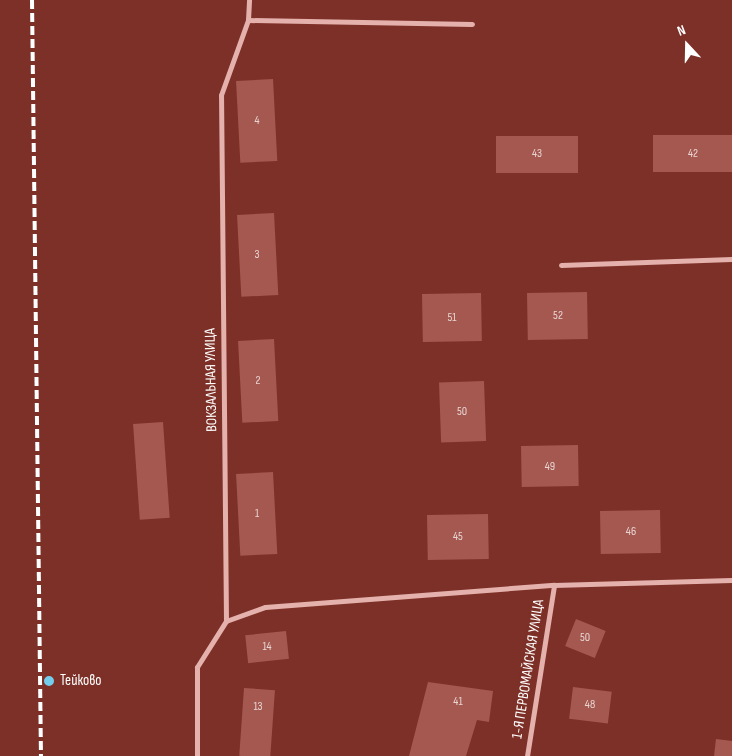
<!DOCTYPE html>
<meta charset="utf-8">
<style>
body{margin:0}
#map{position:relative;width:732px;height:756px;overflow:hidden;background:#7d3027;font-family:"Sofia Sans Condensed",sans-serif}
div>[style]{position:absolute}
.building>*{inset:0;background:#a55850;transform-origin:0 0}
.minor>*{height:5px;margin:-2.5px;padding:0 2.5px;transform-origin:2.5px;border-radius:2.5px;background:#e4b1ac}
.rail>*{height:4px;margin-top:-2px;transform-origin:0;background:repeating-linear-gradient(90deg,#fff 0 9px,transparent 0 13px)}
.dots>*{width:14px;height:14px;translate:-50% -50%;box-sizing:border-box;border:2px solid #7d3027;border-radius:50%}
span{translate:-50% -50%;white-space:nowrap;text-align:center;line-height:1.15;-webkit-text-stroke:5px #7d3027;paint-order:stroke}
.number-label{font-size:12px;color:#e8d5d3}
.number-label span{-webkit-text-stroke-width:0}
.street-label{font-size:15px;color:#fff}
.poi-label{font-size:15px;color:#fff}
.left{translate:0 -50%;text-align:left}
.north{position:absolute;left:662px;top:20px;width:50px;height:50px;-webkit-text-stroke:4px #7d3027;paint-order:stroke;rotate:339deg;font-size:14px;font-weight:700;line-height:20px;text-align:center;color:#fff}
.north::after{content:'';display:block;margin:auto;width:18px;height:22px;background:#fff;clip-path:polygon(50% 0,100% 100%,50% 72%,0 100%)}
</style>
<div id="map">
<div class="building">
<i style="left:273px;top:79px;width:82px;height:37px;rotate:87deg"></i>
<i style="left:653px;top:135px;width:79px;height:37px"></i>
<i style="left:496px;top:136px;width:82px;height:37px"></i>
<i style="left:274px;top:213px;width:82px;height:37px;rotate:87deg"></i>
<i style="left:587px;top:292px;width:47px;height:60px;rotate:89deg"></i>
<i style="left:481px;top:293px;width:48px;height:59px;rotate:89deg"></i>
<i style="left:274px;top:339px;width:82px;height:36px;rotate:87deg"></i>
<i style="left:484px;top:381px;width:60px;height:45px;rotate:88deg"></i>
<i style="left:163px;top:422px;width:96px;height:30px;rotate:86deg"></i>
<i style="left:578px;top:445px;width:41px;height:57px;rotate:89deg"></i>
<i style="left:273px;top:472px;width:82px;height:37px;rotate:87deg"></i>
<i style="left:660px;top:510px;width:43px;height:60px;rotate:89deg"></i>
<i style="left:488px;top:514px;width:45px;height:61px;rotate:89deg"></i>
<i style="left:576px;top:619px;width:32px;height:29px;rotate:22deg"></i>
<i style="left:286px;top:631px;width:28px;height:41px;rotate:84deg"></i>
<i style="clip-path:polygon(428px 682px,493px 691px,489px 722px,477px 720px,466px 756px,409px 756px)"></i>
<i style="left:573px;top:687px;width:39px;height:32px;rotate:7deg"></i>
<i style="left:244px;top:688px;width:31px;height:68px;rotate:4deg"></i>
<i style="clip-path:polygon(716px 739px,732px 741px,732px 756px,714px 756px)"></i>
</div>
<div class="minor">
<i style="left:248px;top:20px;width:224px;rotate:1deg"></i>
<i style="left:561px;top:265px;width:171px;rotate:-2deg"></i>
<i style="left:226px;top:621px;width:41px;rotate:-19.7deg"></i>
<i style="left:265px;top:607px;width:290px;rotate:-4.4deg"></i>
<i style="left:554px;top:585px;width:178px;rotate:-1.6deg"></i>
<i style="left:197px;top:756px;width:89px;rotate:-90deg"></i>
<i style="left:197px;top:667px;width:54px;rotate:-57.8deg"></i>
<i style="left:226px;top:621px;width:526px;rotate:-90.54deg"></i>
<i style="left:221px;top:95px;width:80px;rotate:-70.2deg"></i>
<i style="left:248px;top:20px;width:20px;rotate:-87deg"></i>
<i style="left:527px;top:756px;width:173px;rotate:-81deg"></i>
</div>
<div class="rail">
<i style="left:32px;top:0;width:756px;rotate:89.32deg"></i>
</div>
<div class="dots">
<i style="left:49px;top:681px;background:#72ceec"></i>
</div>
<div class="number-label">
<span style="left:257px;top:121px">4</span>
<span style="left:537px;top:154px">43</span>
<span style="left:693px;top:154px">42</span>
<span style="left:257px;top:255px">3</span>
<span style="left:558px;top:316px">52</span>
<span style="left:452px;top:318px">51</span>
<span style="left:258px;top:381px">2</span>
<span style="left:462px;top:412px">50</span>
<span style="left:550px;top:467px">49</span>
<span style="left:257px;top:514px">1</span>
<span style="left:631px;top:532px">46</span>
<span style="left:458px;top:537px">45</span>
<span style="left:585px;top:638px">50</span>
<span style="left:267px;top:647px">14</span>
<span style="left:458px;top:702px">41</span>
<span style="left:590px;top:705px">48</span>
<span style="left:258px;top:707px">13</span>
</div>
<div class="street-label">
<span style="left:211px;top:380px;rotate:-91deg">ВОКЗАЛЬНАЯ УЛИЦА</span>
<span style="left:528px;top:669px;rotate:-81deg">1-Я ПЕРВОМАЙСКАЯ УЛИЦА</span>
</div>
<div class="poi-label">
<span class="left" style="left:60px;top:681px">Тейково</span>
</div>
<div class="north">N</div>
</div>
